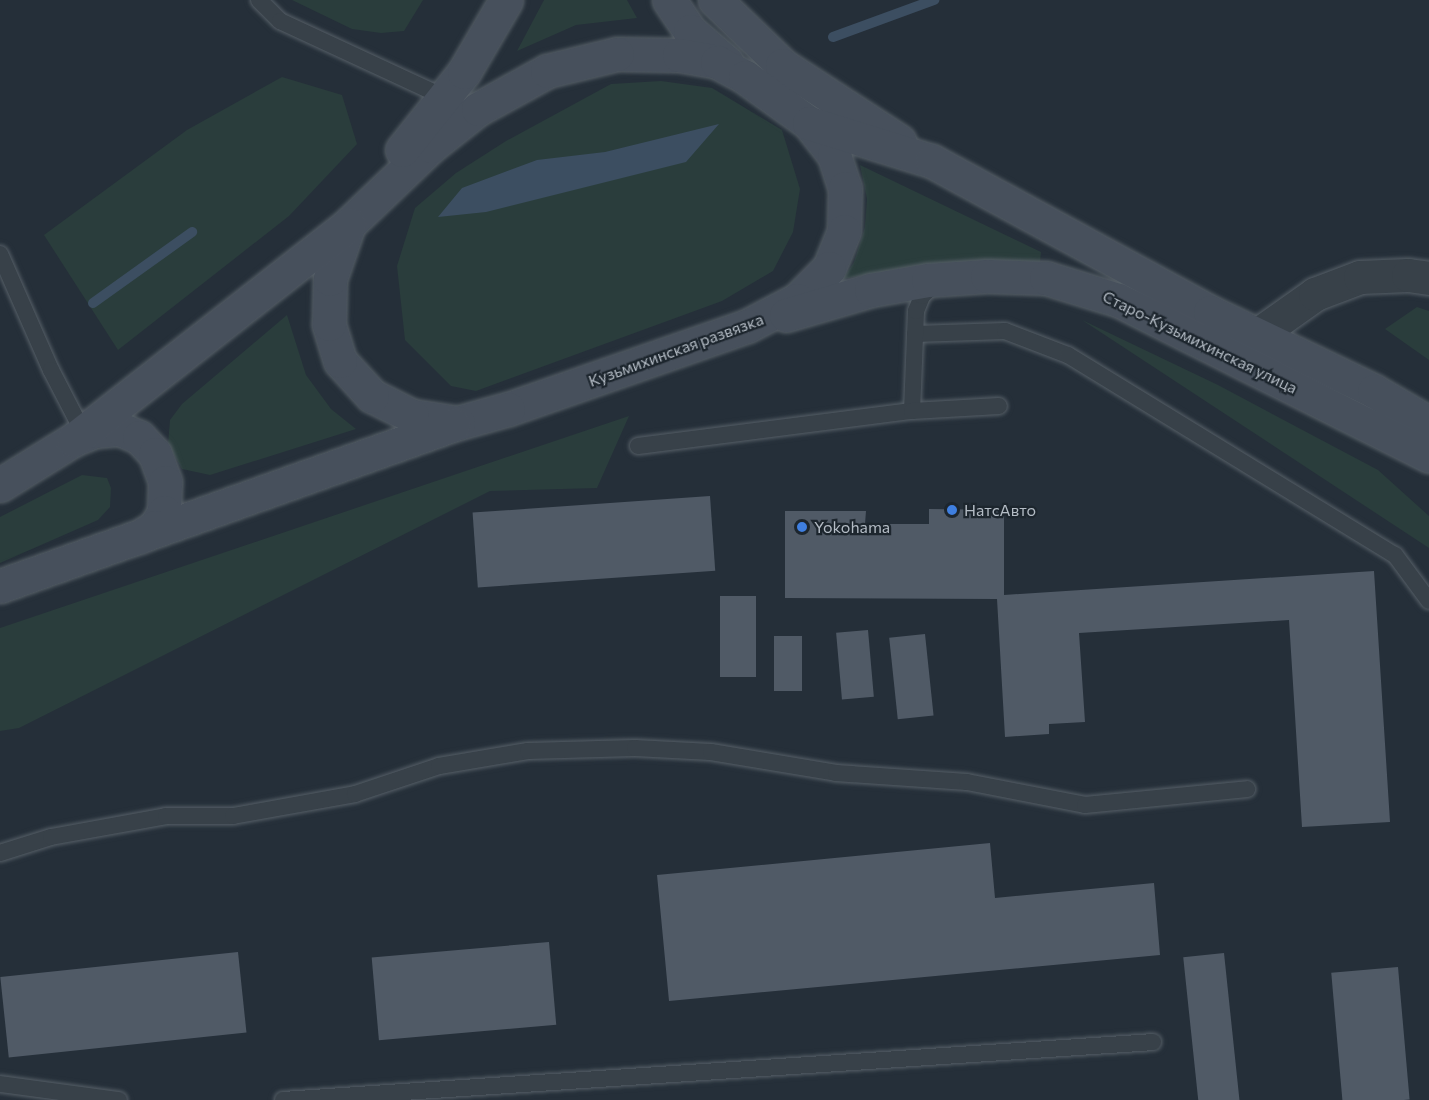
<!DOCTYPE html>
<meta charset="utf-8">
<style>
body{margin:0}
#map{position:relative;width:1429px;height:1100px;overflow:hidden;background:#252f39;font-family:Commissioner,sans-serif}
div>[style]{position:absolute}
.green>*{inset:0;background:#2a3d3c}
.water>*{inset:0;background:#3c4e61}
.stream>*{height:10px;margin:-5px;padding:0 5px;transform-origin:5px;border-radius:5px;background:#3c4e61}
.building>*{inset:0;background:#505a66;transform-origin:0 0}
.roads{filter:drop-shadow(0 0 2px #565f67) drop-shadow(0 0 2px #565f67)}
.lane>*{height:16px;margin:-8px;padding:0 8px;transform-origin:8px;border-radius:8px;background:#384149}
.street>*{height:33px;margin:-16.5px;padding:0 16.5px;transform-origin:16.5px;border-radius:16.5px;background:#384149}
.secondary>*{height:33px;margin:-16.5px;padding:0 16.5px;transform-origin:16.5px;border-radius:16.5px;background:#47505c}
.dots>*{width:16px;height:16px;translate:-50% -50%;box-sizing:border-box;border:3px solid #1d262e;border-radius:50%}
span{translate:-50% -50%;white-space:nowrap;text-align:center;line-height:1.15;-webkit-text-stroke:4.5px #1d262e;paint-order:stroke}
.street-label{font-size:16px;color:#b4bcc5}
.poi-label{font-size:16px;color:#b4bcc5}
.left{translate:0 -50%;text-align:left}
</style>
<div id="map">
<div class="green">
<i style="clip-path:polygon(292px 0,423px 0,404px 31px,381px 33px,352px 29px)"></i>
<i style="clip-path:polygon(544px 0,627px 0,637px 18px,576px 25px,517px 51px)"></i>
<i style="clip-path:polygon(282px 77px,342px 95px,357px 144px,289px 216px,118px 350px,44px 235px,187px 130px)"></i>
<i style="clip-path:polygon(661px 81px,712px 88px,782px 130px,800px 189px,793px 232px,773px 271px,722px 301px,476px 391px,451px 386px,405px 340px,397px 266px,415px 208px,456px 173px,506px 141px,611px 84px)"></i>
<i style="clip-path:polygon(860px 165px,1041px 252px,1040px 262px,920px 265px,843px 279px,854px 262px,865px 227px,867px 199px)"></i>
<i style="clip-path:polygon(1417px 307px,1429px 311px,1429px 360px,1385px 329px)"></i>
<i style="clip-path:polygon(287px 315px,306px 375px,331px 409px,356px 429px,210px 475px,182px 469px,168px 444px,170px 420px,182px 404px)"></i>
<i style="clip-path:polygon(1082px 320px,1218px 385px,1378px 470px,1429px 516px,1429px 548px)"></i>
<i style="clip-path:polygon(629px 416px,597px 488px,490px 491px,19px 728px,0 731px,0 628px)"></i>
<i style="clip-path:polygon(82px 475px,107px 478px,111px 488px,110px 507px,98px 520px,0 563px,0 517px)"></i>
</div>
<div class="water">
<i style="clip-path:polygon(719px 124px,686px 162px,486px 212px,438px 217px,462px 188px,537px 160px,605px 152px)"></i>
</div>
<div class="stream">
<i style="left:833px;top:37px;width:108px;rotate:-20.1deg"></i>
<i style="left:93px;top:303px;width:122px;rotate:-35.6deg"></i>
</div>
<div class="building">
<i style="left:710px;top:496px;width:75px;height:238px;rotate:86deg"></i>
<i style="clip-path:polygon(929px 509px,1004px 510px,1004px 595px,1374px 571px,1390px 822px,1302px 827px,1289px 620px,1079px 633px,1085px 722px,1049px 724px,1049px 734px,1005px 737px,997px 599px,785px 598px,785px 511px,866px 511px,865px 524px,929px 524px)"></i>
<i style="left:720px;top:596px;width:36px;height:81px"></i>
<i style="left:868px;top:630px;width:67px;height:32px;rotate:85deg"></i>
<i style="left:925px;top:634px;width:82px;height:36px;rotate:84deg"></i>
<i style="left:774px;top:636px;width:28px;height:55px"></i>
<i style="clip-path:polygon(990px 843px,995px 898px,1154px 883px,1160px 955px,669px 1001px,657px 875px)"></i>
<i style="left:549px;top:942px;width:83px;height:178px;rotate:85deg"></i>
<i style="left:238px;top:952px;width:81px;height:239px;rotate:84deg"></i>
<i style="left:1224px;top:953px;width:148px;height:41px;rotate:84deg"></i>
<i style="left:1398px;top:967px;width:133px;height:67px;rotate:85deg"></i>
</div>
<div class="roads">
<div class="lane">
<i style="left:259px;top:0;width:30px;rotate:45deg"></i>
<i style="left:280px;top:21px;width:183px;rotate:24.9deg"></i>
<i style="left:0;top:254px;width:127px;rotate:66.3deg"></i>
<i style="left:51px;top:370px;width:70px;rotate:62.7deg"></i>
<i style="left:915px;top:334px;width:90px;rotate:-1.9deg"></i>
<i style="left:1005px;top:331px;width:67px;rotate:20.9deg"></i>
<i style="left:1068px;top:355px;width:383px;rotate:31.5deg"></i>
<i style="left:1395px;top:555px;width:57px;rotate:53.5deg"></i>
<i style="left:912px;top:411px;width:100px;rotate:-87.7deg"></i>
<i style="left:916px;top:311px;width:16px;rotate:-68deg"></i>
<i style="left:922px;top:296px;width:18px;rotate:-43deg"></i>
<i style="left:638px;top:446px;width:276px;rotate:-7.3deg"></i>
<i style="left:912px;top:411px;width:87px;rotate:-3.3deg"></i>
<i style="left:0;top:853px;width:53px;rotate:-17.4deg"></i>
<i style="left:51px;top:837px;width:117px;rotate:-10.3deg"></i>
<i style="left:166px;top:816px;width:67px"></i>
<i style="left:233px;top:816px;width:124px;rotate:-10.2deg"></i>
<i style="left:355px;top:794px;width:89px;rotate:-18.4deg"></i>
<i style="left:439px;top:766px;width:90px;rotate:-9.6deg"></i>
<i style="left:528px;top:751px;width:107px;rotate:-1.6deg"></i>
<i style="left:635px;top:748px;width:76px;rotate:3deg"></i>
<i style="left:711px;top:752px;width:127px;rotate:9.5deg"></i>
<i style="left:836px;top:773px;width:131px;rotate:3.9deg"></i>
<i style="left:967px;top:782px;width:120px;rotate:11deg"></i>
<i style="left:1085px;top:805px;width:163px;rotate:-5.6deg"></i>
<i style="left:0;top:1084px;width:120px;rotate:7.7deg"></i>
<i style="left:283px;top:1100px;width:872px;rotate:-3.81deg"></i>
</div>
<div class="street">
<i style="left:1236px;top:350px;width:97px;rotate:-35.3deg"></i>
<i style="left:1315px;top:294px;width:48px;rotate:-20.7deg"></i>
<i style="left:1360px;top:277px;width:48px;rotate:-2.4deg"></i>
<i style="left:1408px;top:275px;width:21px;rotate:8deg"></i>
</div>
<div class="secondary">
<i style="left:669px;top:0;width:37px;rotate:56deg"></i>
<i style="left:690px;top:31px;width:49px;rotate:40.9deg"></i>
<i style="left:715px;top:0;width:93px;rotate:44.1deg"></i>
<i style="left:782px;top:65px;width:140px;rotate:33deg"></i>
<i style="left:617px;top:54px;width:62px;rotate:0.9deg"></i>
<i style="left:679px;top:55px;width:39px;rotate:10deg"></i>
<i style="left:717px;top:62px;width:32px;rotate:28deg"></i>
<i style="left:745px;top:77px;width:79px;rotate:35.7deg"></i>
<i style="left:809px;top:123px;width:41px;rotate:52deg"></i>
<i style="left:834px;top:155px;width:35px;rotate:72deg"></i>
<i style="left:845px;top:188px;width:43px;rotate:91.3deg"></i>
<i style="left:844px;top:231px;width:40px;rotate:112deg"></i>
<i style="left:829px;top:268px;width:45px;rotate:135deg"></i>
<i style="left:797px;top:300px;width:56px;rotate:152.5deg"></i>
<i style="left:747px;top:326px;width:253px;rotate:160.8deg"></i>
<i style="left:508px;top:409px;width:52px;rotate:164.4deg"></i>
<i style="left:458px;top:423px;width:47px;rotate:-171.3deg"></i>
<i style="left:412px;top:416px;width:45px;rotate:-153.4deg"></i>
<i style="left:372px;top:396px;width:47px;rotate:-132.4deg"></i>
<i style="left:340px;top:361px;width:39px;rotate:-107deg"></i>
<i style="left:329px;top:324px;width:45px;rotate:-88.7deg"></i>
<i style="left:330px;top:279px;width:58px;rotate:-70.9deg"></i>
<i style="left:349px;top:224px;width:113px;rotate:-43.6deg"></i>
<i style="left:431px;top:146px;width:60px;rotate:-38.2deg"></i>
<i style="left:478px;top:109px;width:79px;rotate:-28.8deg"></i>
<i style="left:547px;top:71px;width:72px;rotate:-13.7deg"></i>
<i style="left:809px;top:123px;width:129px;rotate:17.2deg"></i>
<i style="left:932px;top:161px;width:316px;rotate:28.5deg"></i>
<i style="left:1210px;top:312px;width:182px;rotate:25.7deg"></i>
<i style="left:1374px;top:391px;width:64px;rotate:30.2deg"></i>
<i style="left:402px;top:150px;width:100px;rotate:-51.5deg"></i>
<i style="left:464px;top:72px;width:83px;rotate:-59.7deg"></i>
<i style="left:786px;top:315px;width:89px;rotate:-16.4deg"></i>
<i style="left:871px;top:290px;width:58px;rotate:-10deg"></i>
<i style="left:928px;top:280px;width:59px;rotate:-3.9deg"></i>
<i style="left:987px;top:276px;width:59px;rotate:1.9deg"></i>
<i style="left:1046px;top:278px;width:75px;rotate:17deg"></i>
<i style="left:1118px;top:300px;width:348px;rotate:26.6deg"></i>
<i style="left:80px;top:437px;width:16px;rotate:-22deg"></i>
<i style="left:95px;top:431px;width:25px;rotate:-5deg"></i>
<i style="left:120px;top:429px;width:21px;rotate:23deg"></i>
<i style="left:139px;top:437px;width:23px;rotate:47deg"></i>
<i style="left:155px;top:454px;width:30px;rotate:70deg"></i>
<i style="left:165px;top:482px;width:30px;rotate:92deg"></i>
<i style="left:164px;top:512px;width:17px;rotate:121deg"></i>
<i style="left:155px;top:527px;width:19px;rotate:148deg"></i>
<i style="left:0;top:485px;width:86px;rotate:-31.7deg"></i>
<i style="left:73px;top:440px;width:350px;rotate:-38deg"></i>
<i style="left:0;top:586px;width:481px;rotate:-19.6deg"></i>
</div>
</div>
<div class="dots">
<i style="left:952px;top:510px;background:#3f7fe0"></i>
<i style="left:802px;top:527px;background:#3f7fe0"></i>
</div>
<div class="street-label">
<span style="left:1200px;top:342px;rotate:26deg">Старо-Кузьмихинская улица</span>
<span style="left:676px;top:350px;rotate:-20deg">Кузьмихинская развязка</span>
</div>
<div class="poi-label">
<span class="left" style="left:964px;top:510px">НатсАвто</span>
<span class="left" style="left:814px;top:527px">Yokohama</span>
</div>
</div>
